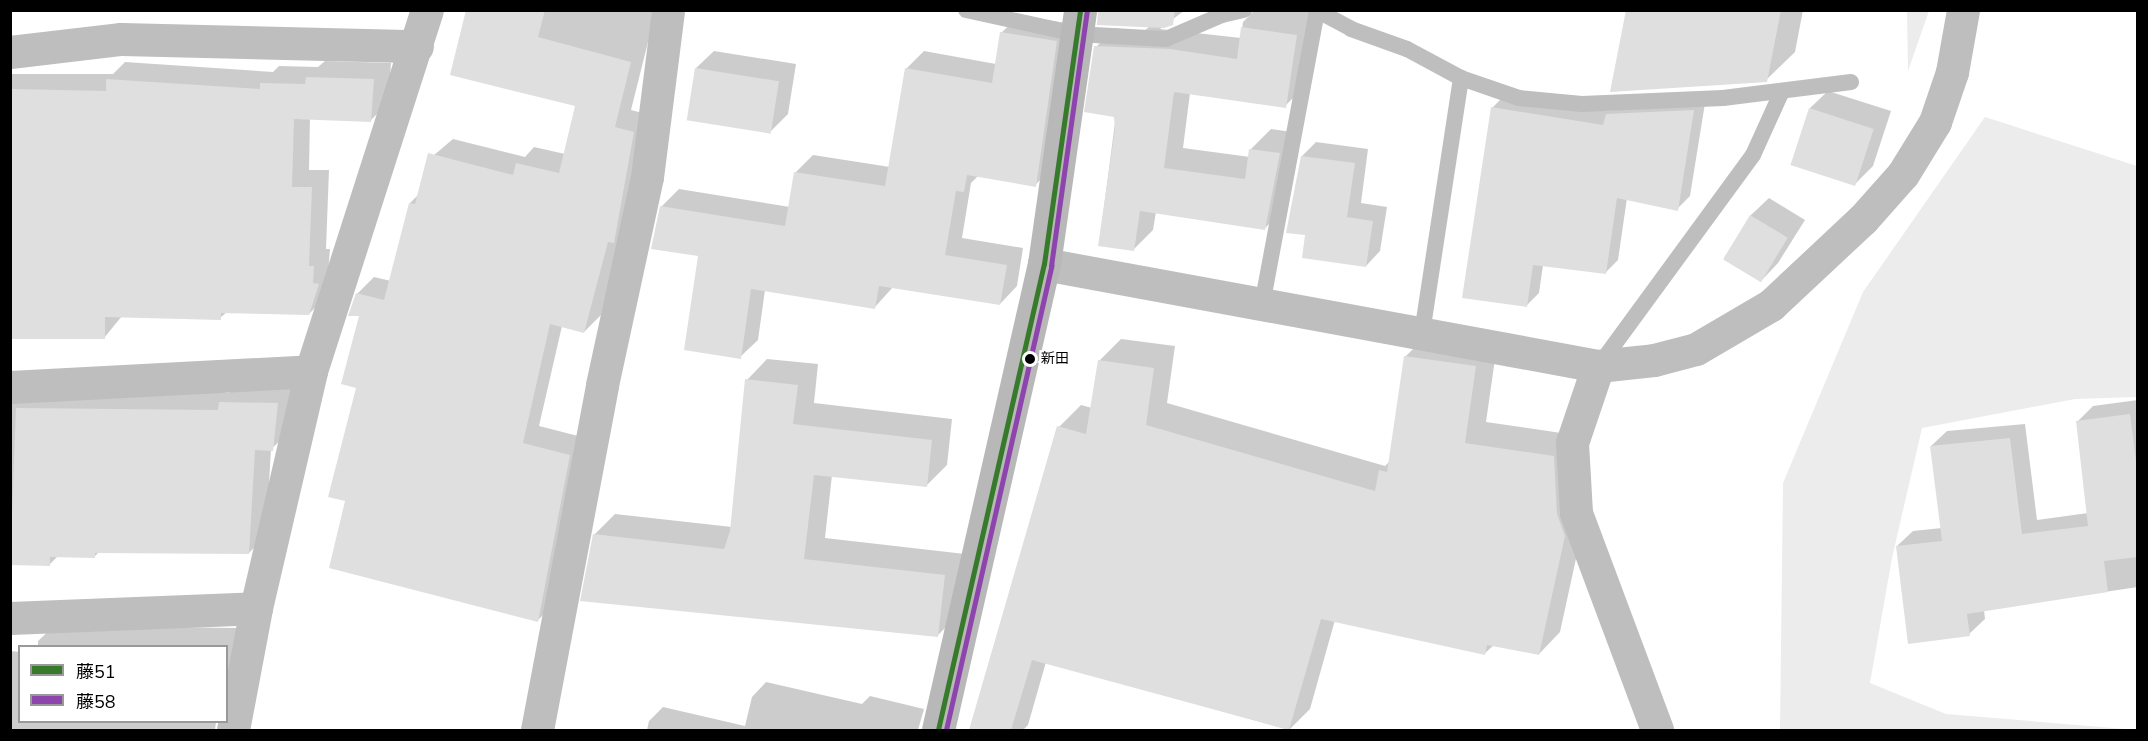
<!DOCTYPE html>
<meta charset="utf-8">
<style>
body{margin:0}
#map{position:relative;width:2148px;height:741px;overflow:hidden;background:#fff;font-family:"Nunito Sans","Noto Sans JP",sans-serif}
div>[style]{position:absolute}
.green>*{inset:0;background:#ececec}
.shadow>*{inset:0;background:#0003}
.building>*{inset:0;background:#dfdfdf;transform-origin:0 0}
.lane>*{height:16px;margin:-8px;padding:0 8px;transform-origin:8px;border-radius:8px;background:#bebebe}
.street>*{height:33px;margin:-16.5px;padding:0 16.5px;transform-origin:16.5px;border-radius:16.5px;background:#bebebe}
.secondary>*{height:33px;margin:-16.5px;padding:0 16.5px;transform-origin:16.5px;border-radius:16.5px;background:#b8b8b8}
.bus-1>*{height:4.5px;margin:-2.25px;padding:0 2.25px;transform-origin:2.25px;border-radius:2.25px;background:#387a2b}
.bus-2>*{height:4.5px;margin:-2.25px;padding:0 2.25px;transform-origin:2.25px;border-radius:2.25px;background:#8e44ad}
.dots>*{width:16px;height:16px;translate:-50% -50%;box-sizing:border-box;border:3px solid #fff;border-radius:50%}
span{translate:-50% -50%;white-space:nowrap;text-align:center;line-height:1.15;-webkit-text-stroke:4.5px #fff;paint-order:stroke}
.bus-label{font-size:14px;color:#000}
.left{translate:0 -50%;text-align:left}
.frame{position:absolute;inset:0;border:12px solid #000;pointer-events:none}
.legend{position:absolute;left:18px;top:645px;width:210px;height:78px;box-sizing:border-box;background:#fff;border:2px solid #999;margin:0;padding:8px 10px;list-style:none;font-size:18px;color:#000}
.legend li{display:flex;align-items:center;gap:12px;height:30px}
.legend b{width:30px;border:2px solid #999}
</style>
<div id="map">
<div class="green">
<i style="clip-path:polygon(1907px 11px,1929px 11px,1908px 71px)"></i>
<i style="clip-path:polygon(1985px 117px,2137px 166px,2137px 397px,2075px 399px,1922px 428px,1892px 558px,1870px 683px,1946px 714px,2137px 730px,1780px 730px,1783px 483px,1863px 292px)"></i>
</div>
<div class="shadow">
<i style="clip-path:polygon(471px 10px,656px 10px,631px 110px,650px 115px,601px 315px,584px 332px,562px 326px,539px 426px,586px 438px,554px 604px,537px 621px,347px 500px,358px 387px,360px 315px,357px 294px,374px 277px,391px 281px,410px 203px,419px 194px,427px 161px,453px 139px,525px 157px,534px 147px,565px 154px,577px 105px)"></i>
<i style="clip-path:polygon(1133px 10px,1185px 10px,1160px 29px,1241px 38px,1243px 22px,1255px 10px,1317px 10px,1305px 86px,1285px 106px,1190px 93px,1183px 148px,1250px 157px,1251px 149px,1271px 129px,1299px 133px,1285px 208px,1265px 228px,1156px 212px,1153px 230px,1134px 249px,1099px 245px,1116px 115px,1095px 48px,1115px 28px,1143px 32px,1150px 26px)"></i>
<i style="clip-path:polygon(1627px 10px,1803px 10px,1795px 52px,1766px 80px)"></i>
<i style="clip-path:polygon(1019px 16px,1073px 24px,1053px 168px,1035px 185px,978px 176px,971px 183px,962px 238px,1023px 248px,1017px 286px,1000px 304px,893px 287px,875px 307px,765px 290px,758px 340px,740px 357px,700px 255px,661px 207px,679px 189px,790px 207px,796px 172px,813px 155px,890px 167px,906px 69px,924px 51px,996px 64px,1001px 33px)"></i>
<i style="clip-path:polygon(714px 51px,796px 64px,788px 114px,770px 132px,696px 68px)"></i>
<i style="clip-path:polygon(325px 61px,391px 63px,388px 103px,371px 120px,310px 118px,309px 170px,329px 170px,326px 249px,330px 249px,326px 296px,309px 314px,228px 311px,220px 318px,122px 316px,104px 338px,10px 329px,10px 74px,113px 74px,125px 62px,273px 72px,279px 66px,318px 67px)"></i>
<i style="clip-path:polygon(1828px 91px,1891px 111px,1873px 166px,1855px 184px,1810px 108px)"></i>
<i style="clip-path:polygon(1505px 95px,1610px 111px,1620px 101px,1706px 97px,1690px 196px,1677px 209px,1627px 198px,1618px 260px,1605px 273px,1543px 265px,1539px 293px,1526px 306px,1492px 108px)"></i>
<i style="clip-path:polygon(1316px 142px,1368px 149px,1361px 203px,1387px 207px,1380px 251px,1366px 266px,1307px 234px,1302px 156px)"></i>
<i style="clip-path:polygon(1769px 198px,1805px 220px,1778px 263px,1761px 281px,1724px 258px,1751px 215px)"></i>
<i style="clip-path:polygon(1427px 335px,1497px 345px,1486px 422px,1575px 435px,1586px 513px,1560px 632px,1539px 654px,1494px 645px,1484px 654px,1335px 620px,1310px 709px,1289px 730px,1046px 662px,1028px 725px,1023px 730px,971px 730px,1059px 427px,1081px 405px,1092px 408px,1099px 361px,1121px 339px,1175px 346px,1167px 403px,1385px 466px,1390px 461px,1405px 357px)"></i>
<i style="clip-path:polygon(767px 359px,818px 364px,814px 403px,952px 419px,947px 465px,926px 486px,832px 475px,825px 538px,965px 554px,958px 615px,937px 636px,582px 600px,594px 535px,615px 514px,732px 527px,747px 380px)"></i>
<i style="clip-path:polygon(238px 385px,295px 386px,290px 432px,271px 449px,266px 535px,249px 553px,99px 552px,94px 557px,58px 556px,49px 565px,10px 562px,10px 401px,36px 391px,229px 393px)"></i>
<i style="clip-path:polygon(2138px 400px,2138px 587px,1984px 610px,1985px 619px,1969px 634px,1897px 546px,1913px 531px,1942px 528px,1931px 446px,1947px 431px,2025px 424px,2037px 520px,2088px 513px,2078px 421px,2093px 406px)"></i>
<i style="clip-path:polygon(54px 626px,238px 628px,226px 685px,226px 646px,38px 646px,38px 641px)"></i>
<i style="clip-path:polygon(10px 651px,20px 652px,20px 722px,216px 722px,215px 730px,10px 730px)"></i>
<i style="clip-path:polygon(766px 682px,862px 704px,870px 696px,924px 709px,918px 730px,630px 730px,647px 730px,649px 721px,663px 707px,745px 726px,752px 697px)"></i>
</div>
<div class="building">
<i style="clip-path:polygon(466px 10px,545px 10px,538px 37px,631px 62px,615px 127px,634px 132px,614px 243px,608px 242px,584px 333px,550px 324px,523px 443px,570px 455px,538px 622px,329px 568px,345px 501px,328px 497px,356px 388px,341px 384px,359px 316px,348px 316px,356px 293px,384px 300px,409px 203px,415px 204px,428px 153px,513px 175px,516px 163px,559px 173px,575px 106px,450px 75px)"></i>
<i style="clip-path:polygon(1098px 10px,1175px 10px,1173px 25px,1164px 28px,1097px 25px)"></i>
<i style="clip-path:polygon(1626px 10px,1781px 10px,1767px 82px,1610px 92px)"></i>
<i style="clip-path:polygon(1241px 27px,1297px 35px,1286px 108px,1174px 92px,1164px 168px,1245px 179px,1249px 149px,1280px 153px,1265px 230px,1140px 211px,1134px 251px,1098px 246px,1115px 129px,1114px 117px,1084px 112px,1094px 46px,1170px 49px,1237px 59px)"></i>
<i style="clip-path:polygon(1000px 32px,1057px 41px,1036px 187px,967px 175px,964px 192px,956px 191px,945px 255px,1007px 265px,1000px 305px,879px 286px,875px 309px,751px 289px,741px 359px,684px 350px,698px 256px,651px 249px,660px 206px,785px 226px,794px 172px,885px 186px,905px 68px,992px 83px)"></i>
<i style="left:695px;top:68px;width:85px;height:53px;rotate:9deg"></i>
<i style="clip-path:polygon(306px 77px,374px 79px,371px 122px,294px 119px,292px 187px,312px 187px,309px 266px,314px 266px,313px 283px,319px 284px,309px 315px,221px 313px,221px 320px,105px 317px,105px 339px,10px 339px,12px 89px,106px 91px,106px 79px,260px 89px,260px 83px,305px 84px)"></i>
<i style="clip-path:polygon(1491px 107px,1603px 125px,1606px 114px,1694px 110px,1678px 211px,1617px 198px,1606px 274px,1533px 265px,1527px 307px,1462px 298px)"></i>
<i style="left:1809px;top:108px;width:68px;height:60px;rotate:18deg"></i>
<i style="clip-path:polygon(1301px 156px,1355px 163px,1347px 217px,1373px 221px,1366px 267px,1302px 258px,1305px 235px,1286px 233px)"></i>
<i style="left:1750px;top:215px;width:44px;height:52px;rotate:31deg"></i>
<i style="clip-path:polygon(1404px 356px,1476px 366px,1465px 443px,1554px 456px,1557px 514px,1565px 536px,1539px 655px,1487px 645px,1485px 655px,1321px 619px,1289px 730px,1032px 660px,1011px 730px,969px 730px,1057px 426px,1086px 434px,1098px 360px,1154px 368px,1146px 425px,1375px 491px,1379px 470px,1387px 472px)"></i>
<i style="clip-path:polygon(745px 379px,798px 385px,793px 424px,932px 440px,927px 487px,814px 475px,804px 559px,945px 575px,938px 637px,580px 601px,593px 534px,724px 549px,730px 531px)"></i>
<i style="clip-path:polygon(219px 402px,278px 403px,273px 451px,255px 450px,249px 554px,95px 553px,95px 558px,50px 557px,50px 566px,10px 565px,16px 408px,218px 410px)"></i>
<i style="clip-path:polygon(2130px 414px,2138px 477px,2138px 557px,2104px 561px,2108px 592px,1967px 614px,1970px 636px,1908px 644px,1896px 546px,1942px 541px,1930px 446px,2010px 438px,2022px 534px,2088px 526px,2076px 421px)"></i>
</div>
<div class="lane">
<i style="left:966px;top:10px;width:113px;rotate:12.3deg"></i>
<i style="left:1076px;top:34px;width:90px;rotate:3.2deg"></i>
<i style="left:1166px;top:39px;width:61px;rotate:-23.2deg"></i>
<i style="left:1222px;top:15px;width:23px;rotate:-13deg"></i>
<i style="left:1316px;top:10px;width:40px;rotate:28deg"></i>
<i style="left:1351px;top:29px;width:59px;rotate:19.7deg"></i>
<i style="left:1407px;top:49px;width:61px;rotate:28.2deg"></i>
<i style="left:1461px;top:78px;width:61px;rotate:19deg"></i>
<i style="left:1519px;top:98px;width:63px;rotate:5.4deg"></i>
<i style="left:1582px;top:104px;width:141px;rotate:-2.4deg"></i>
<i style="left:1723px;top:98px;width:129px;rotate:-7.1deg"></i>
<i style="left:1262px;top:305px;width:299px;rotate:-79.4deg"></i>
<i style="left:1422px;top:333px;width:258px;rotate:-81.3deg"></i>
<i style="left:1600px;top:364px;width:259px;rotate:-53.8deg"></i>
<i style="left:1753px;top:155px;width:70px;rotate:-65.6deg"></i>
</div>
<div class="street">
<i style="left:10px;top:52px;width:112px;rotate:-6.7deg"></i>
<i style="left:121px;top:39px;width:296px;rotate:1.4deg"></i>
<i style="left:1044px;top:264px;width:563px;rotate:10.43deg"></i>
<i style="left:1598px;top:366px;width:56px;rotate:-6.1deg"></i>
<i style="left:1654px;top:360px;width:43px;rotate:-14.7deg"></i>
<i style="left:1696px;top:349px;width:87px;rotate:-30.4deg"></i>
<i style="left:1771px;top:305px;width:126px;rotate:-43.1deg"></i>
<i style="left:1863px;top:219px;width:60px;rotate:-48.4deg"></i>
<i style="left:1903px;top:174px;width:61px;rotate:-58.4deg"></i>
<i style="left:1935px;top:122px;width:53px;rotate:-71.2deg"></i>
<i style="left:1952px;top:72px;width:63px;rotate:-79.9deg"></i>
<i style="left:1598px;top:366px;width:81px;rotate:108.7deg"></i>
<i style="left:1572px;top:443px;width:70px;rotate:86.7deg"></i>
<i style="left:1576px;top:513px;width:232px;rotate:69.5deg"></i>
<i style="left:10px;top:387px;width:301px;rotate:-3deg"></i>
<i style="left:10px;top:618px;width:246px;rotate:-2.3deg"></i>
<i style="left:233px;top:730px;width:124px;rotate:-79.3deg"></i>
<i style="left:256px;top:608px;width:243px;rotate:-76.9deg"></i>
<i style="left:311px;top:371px;width:379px;rotate:-72.2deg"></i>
<i style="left:537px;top:730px;width:351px;rotate:-79.3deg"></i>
<i style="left:602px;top:385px;width:213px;rotate:-77.8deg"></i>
<i style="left:647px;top:177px;width:168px;rotate:-82.8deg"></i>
</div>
<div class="secondary">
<i style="left:938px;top:730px;width:478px;rotate:-77.2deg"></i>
<i style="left:1044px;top:264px;width:257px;rotate:-81.9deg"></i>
</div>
<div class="bus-1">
<i style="left:938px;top:730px;width:478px;rotate:-77.2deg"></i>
<i style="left:1044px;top:264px;width:257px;rotate:-81.9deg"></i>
</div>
<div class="bus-2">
<i style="left:946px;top:730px;width:476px;rotate:-77.2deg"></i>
<i style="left:1051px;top:266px;width:258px;rotate:-82deg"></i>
</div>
<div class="dots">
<i style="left:1030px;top:359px;background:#000"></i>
</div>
<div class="bus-label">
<span class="left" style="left:1041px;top:359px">新田</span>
</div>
<div class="frame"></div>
<ul class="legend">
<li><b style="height:8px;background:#387a2b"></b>藤51</li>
<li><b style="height:8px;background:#8e44ad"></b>藤58</li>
</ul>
</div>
